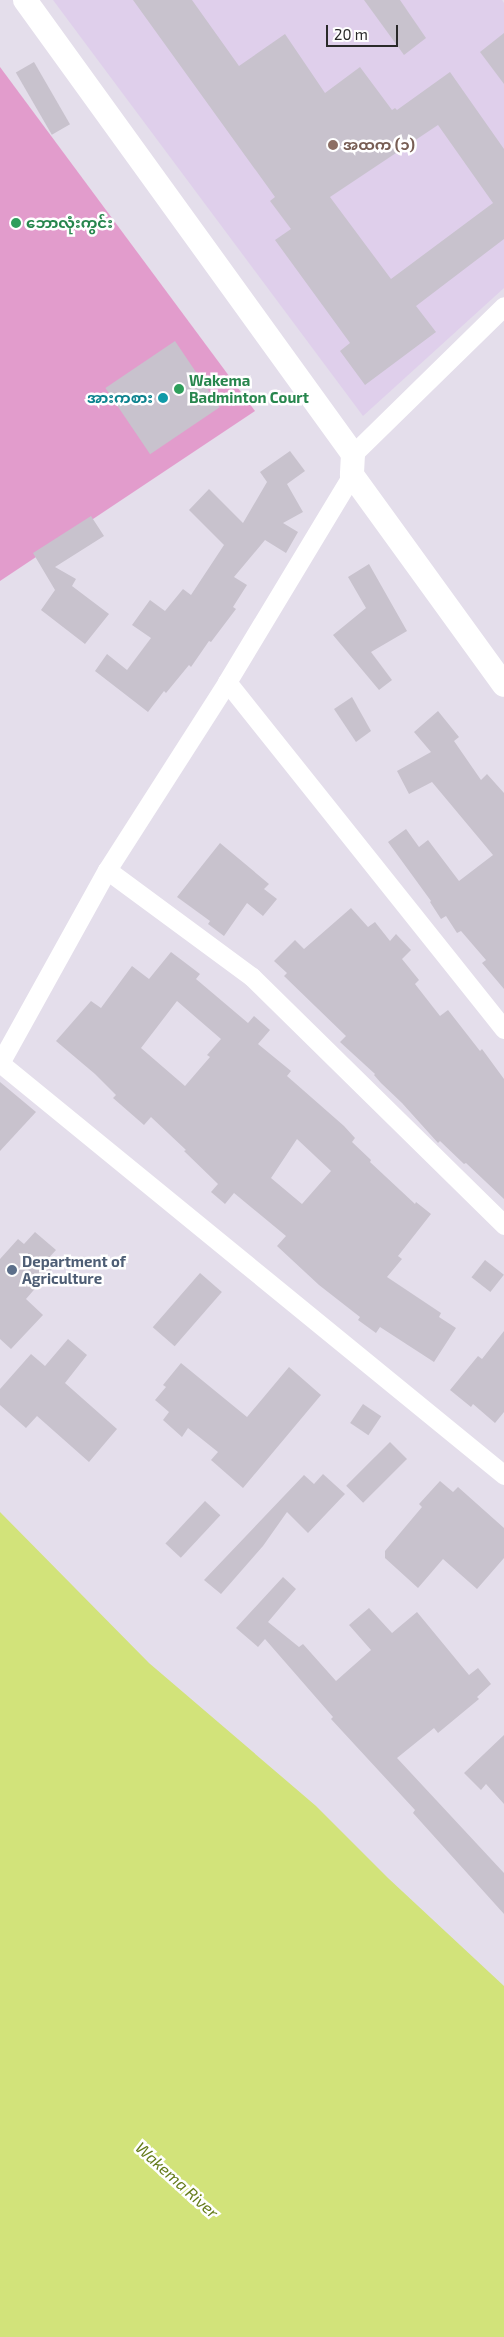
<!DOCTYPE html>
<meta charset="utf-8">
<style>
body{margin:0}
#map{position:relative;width:504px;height:2337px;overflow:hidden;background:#e4deeb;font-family:"Exo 2","Noto Sans Myanmar",sans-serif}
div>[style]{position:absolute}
.education>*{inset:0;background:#dfcfeb}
.pitch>*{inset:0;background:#e29ccc}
.water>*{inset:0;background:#d2e37a}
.building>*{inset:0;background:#c8c2cd;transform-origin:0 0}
.minor>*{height:19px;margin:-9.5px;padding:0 9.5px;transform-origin:9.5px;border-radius:9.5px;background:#fff}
.tertiary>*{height:24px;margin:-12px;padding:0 12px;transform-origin:12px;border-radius:12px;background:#fff}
.dots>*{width:14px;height:14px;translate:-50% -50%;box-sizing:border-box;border:2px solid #fff;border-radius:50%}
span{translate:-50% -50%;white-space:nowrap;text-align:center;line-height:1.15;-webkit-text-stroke:5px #fff;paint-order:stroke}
.education-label{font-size:15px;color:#785e54;font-weight:700}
.left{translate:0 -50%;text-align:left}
.leisure-label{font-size:15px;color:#27864d;font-weight:700}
.culture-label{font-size:15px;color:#0d838f;font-weight:700}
.right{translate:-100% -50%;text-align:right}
.service-label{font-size:15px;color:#4e5e75;font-weight:700}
.water-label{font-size:16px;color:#647b19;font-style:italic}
.scale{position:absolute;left:326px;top:25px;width:72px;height:22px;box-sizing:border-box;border:2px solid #2a2a2a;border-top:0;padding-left:6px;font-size:15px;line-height:18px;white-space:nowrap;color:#2a2a2a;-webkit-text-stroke:4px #fff;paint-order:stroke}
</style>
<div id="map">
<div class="education">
<i style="clip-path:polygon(53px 0,502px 0,504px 3px,504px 288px,363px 416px)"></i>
</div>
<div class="pitch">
<i style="clip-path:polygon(0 67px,255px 411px,0 581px)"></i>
</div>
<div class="water">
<i style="clip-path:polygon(0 1512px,149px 1663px,316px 1806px,388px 1878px,504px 1986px,504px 2337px,0 2337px)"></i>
</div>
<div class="building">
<i style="clip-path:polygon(evenodd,133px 0,192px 0,239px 66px,285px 34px,325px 93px,360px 67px,392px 110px,395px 108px,397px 110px,450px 72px,504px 149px,504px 239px,416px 306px,436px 332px,365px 385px,340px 351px,350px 343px,275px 240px,291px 229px,270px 201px,275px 197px,133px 0,438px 125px,493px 203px,391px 279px,330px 197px,438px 125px)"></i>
<i style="clip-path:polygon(364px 0,400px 0,426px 38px,404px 55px)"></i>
<i style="clip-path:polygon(504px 33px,504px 84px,480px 52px)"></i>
<i style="left:34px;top:62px;width:72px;height:21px;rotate:60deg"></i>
<i style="left:175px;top:341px;width:80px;height:84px;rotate:56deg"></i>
<i style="clip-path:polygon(290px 451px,305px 471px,287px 484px,303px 512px,283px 523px,298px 532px,286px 553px,265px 540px,234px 577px,247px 585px,233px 607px,236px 609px,211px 642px,209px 641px,191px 667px,189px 665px,166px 693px,164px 691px,148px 712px,95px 671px,107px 654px,127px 670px,151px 638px,132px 625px,150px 600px,165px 611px,183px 589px,191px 595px,224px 545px,189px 510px,209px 489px,243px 523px,267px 482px,260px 472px)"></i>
<i style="clip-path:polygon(91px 516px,104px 536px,55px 567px,76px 579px,72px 586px,109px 614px,85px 644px,41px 610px,55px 590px,33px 553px)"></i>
<i style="clip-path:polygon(369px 564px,407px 631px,371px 652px,392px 680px,379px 690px,333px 635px,366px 608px,348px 577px)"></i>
<i style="clip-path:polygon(352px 697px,371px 731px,356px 742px,334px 709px)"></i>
<i style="clip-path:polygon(438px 711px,459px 737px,454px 741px,481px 780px,487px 774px,504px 793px,504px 989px,482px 963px,486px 960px,461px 931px,457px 933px,446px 916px,441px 919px,430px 902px,431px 901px,388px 842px,406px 829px,419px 847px,428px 840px,459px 881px,493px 855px,432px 782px,409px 794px,397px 771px,431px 752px,414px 732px)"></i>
<i style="clip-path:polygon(220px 843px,269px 884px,264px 889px,277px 899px,263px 916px,247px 903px,224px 936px,208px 924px,210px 921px,177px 897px)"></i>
<i style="clip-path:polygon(351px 908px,368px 927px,375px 922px,390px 941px,396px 934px,411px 950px,402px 959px,419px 980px,415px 984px,440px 1016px,448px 1010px,480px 1051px,482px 1049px,504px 1079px,504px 1199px,466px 1163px,464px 1164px,440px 1141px,438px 1143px,402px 1103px,381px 1083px,374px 1075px,375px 1074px,340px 1042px,346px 1036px,284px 976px,287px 973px,274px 961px,295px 940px,304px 949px)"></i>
<i style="clip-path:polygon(evenodd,171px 952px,200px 974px,196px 979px,248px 1023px,254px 1016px,270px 1030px,258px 1044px,291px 1071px,287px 1076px,344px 1126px,355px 1138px,352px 1142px,371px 1160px,370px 1162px,415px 1204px,416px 1202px,431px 1214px,398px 1256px,402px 1259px,387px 1277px,441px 1313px,439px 1317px,456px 1328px,434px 1362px,380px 1327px,376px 1333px,358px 1320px,360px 1317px,319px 1285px,277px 1246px,286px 1236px,234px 1193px,225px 1204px,211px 1192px,218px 1184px,184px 1151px,186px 1150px,151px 1117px,144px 1125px,113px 1098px,116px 1095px,95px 1074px,56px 1041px,91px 1001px,101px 1008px,132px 966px,149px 979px,171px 952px,177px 1001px,221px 1039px,207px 1055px,210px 1057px,185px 1086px,141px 1048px,177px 1001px,171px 952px,297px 1139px,331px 1171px,302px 1204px,271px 1178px,297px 1139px)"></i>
<i style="clip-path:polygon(0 1082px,36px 1112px,0 1151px)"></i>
<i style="clip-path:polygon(35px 1232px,56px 1250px,45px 1262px,52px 1269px,26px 1299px,43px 1315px,11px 1349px,0 1339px,0 1259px,18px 1239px,24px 1244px)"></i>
<i style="left:485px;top:1260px;width:24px;height:22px;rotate:38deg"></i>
<i style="left:200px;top:1273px;width:29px;height:72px;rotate:41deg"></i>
<i style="clip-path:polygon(504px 1331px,504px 1412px,495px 1423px,473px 1404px,471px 1407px,450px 1390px,478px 1356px,482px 1359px)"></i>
<i style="clip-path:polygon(68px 1339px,87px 1355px,65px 1383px,117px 1429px,89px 1462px,37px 1416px,26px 1428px,0 1405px,0 1389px,31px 1354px,45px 1366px)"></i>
<i style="clip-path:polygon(181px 1363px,247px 1417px,289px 1367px,321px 1395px,243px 1488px,211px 1460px,218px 1452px,188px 1428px,182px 1437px,163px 1420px,169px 1412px,155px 1400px,166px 1387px,163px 1385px)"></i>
<i style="left:363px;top:1404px;width:22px;height:23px;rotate:34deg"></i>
<i style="left:390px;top:1442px;width:24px;height:62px;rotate:45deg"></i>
<i style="clip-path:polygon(323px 1474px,345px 1494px,308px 1533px,287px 1512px,263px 1546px,221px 1594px,204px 1580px,304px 1475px,314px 1484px)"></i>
<i style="clip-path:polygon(440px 1481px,453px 1492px,458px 1487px,504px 1528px,504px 1558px,477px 1589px,443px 1559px,418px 1588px,385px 1558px,385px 1551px,422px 1507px,419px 1504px)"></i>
<i style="left:205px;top:1501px;width:21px;height:58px;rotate:43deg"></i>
<i style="clip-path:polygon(283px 1577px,296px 1589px,268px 1622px,299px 1647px,303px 1644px,336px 1681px,371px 1650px,349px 1625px,369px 1608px,392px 1633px,417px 1612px,469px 1675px,478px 1668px,491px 1684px,477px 1697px,479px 1699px,438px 1733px,434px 1728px,397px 1758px,504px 1873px,504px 1914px,413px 1813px,415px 1810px,331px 1719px,333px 1717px,265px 1639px,258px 1647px,236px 1628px)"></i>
<i style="clip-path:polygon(504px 1735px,504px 1804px,486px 1784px,481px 1790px,464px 1773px)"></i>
</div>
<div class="minor">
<i style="left:353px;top:454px;width:211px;rotate:-44.4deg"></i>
<i style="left:227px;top:682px;width:444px;rotate:51.4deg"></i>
<i style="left:107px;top:870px;width:180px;rotate:36.4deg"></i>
<i style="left:252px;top:977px;width:354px;rotate:44.5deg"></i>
<i style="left:0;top:1063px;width:221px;rotate:-61deg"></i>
<i style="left:107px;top:870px;width:223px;rotate:-57.4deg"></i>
<i style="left:227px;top:682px;width:242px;rotate:-58.9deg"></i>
<i style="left:0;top:1063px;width:651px;rotate:39.26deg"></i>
</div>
<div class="tertiary">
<i style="left:25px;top:0;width:560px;rotate:54.15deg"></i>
<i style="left:353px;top:454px;width:21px;rotate:93deg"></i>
<i style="left:352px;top:475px;width:259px;rotate:54.1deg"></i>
</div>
<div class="dots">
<i style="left:333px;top:145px;background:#8d6e63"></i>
<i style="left:16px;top:223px;background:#2e9e5b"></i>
<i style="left:179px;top:389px;background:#2e9e5b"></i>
<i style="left:163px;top:398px;background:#0f9aa8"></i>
<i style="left:12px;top:1270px;background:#5c6f8a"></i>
</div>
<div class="education-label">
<span class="left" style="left:343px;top:145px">အထက (၁)</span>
</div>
<div class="leisure-label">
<span class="left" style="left:26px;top:223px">ဘောလုံးကွင်း</span>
<span class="left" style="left:189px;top:389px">Wakema<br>Badminton Court</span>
</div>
<div class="culture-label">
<span class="right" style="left:153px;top:398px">အားကစား</span>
</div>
<div class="service-label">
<span class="left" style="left:22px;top:1270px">Department of<br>Agriculture</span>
</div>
<div class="water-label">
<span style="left:177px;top:2180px;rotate:42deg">Wakema River</span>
</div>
<div class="scale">20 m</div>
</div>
